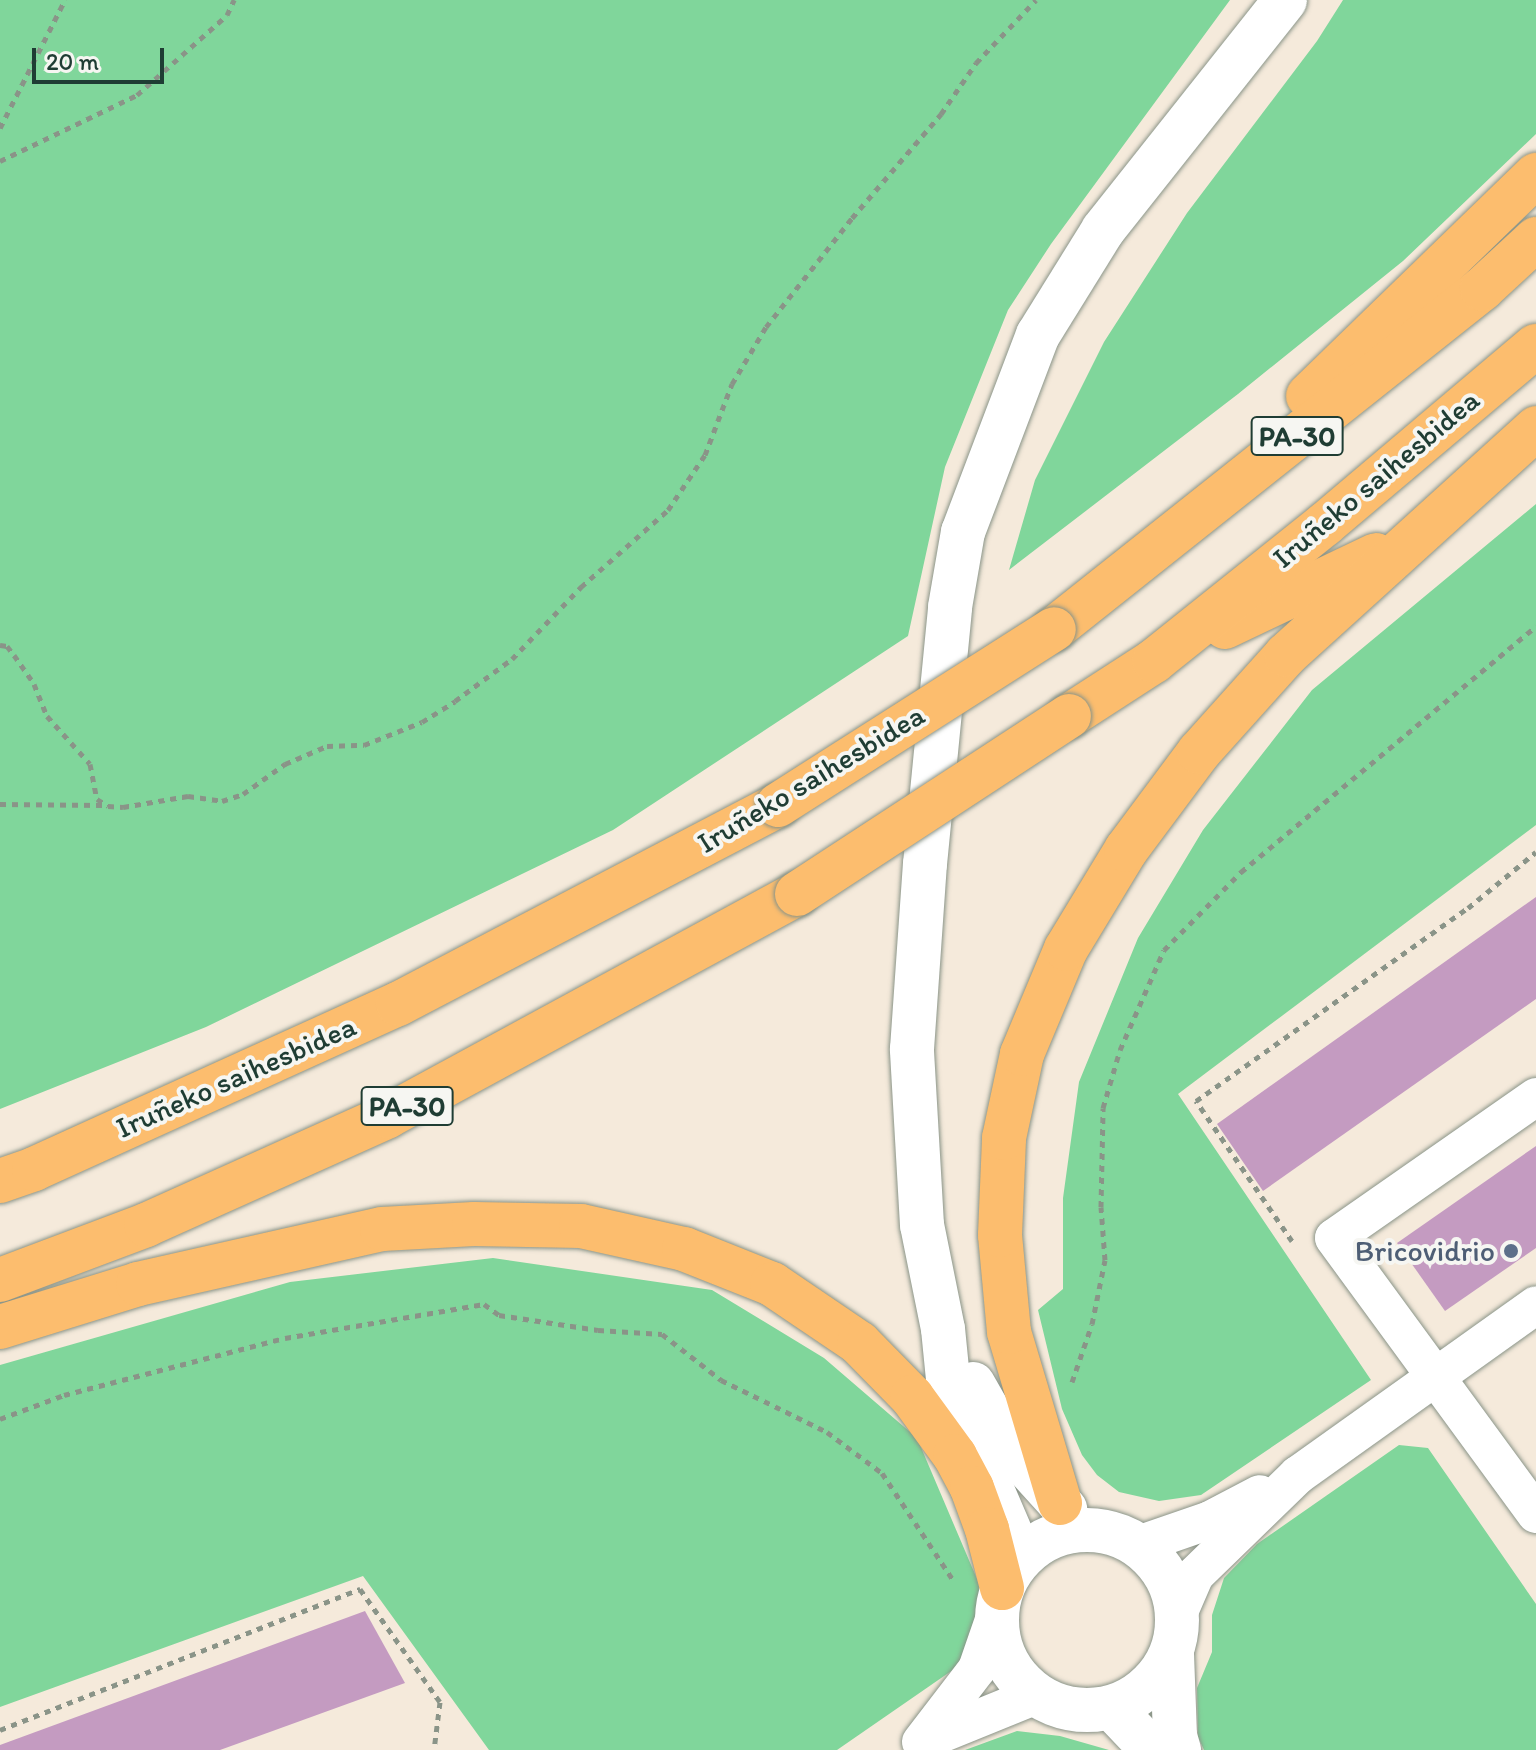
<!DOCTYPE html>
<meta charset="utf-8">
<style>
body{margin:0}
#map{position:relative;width:1536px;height:1750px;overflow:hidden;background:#f5eadb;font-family:Itim,sans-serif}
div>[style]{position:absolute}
.green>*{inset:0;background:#80d69b}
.building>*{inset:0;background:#c49bc1}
.path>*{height:5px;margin-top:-2.5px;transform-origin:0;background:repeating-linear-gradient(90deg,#8a9488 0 6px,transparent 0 12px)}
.roads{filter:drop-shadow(0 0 2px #8a9488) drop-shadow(0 0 2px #8a9488)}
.minor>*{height:38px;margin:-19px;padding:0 19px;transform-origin:19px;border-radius:19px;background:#fff}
.tertiary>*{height:44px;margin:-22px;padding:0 22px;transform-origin:22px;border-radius:22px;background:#fff}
.tertiary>.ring{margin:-22px;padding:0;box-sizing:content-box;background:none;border:44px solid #fff;border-radius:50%}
.motorway>*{height:44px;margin:-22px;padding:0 22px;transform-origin:22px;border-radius:22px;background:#fcbd6e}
.bridges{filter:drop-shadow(0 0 2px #8a9488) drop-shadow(0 0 2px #8a9488)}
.motorway-bridge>*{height:44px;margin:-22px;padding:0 22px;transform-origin:22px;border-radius:22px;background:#fcbd6e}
.dots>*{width:22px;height:22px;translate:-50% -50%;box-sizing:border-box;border:4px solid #f6f6f2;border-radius:50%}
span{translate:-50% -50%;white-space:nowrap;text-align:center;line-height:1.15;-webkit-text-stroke:8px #f6f6f2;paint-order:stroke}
.shield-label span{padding:2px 6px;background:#f6f6f2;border:2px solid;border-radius:6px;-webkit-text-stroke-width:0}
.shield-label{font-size:28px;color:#1f3d34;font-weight:700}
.street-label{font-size:30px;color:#1f3d34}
.service-label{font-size:30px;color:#4e5e75}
.right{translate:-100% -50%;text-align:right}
.scale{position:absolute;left:32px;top:48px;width:132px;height:36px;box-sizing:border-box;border:4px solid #1f3d34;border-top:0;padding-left:10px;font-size:24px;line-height:28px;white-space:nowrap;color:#1f3d34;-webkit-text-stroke:6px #f6f6f2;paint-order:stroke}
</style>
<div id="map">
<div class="green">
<i style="clip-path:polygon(0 0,1230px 0,1051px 244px,1008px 310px,945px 467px,908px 636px,613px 830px,206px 1027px,0 1109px)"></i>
<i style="clip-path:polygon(1343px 0,1536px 0,1536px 134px,1403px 261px,1238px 394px,1009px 570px,1035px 480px,1104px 342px,1187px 213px,1317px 41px)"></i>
<i style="clip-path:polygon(1536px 504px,1536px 825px,1178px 1094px,1371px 1380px,1201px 1495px,1159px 1501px,1119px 1492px,1097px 1475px,1082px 1455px,1062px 1409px,1038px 1310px,1063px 1289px,1063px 1198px,1079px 1082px,1138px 938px,1203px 830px,1312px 690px)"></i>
<i style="clip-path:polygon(493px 1258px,712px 1290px,824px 1358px,917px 1438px,983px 1593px,973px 1656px,837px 1750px,489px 1750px,363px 1576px,0 1707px,0 1365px,290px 1282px)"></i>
<i style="clip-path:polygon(1399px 1445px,1428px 1448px,1536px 1604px,1536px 1750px,1204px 1750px,1198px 1737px,1197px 1688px,1212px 1652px,1212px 1615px,1224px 1578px,1257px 1544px)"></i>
<i style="clip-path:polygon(1017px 1731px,1060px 1736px,1109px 1750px,965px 1750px)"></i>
</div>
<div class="building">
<i style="clip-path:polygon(1536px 897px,1536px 999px,1263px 1191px,1217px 1124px)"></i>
<i style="clip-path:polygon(1536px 1146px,1536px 1248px,1445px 1311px,1397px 1243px)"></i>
<i style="clip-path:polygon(365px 1611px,405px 1683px,220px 1750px,0 1750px,0 1745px)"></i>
</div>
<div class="path">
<i style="left:0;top:128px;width:144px;rotate:-63.1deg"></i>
<i style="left:0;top:161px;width:152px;rotate:-25.7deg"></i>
<i style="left:137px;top:95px;width:120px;rotate:-41.6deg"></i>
<i style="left:227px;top:15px;width:17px;rotate:-65deg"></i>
<i style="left:0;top:645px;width:7px;rotate:8deg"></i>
<i style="left:7px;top:646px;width:11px;rotate:52deg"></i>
<i style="left:14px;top:655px;width:35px;rotate:55deg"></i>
<i style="left:34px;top:684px;width:35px;rotate:68deg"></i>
<i style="left:47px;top:716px;width:64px;rotate:48.1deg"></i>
<i style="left:90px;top:764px;width:36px;rotate:79deg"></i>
<i style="left:97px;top:799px;width:13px;rotate:32deg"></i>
<i style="left:108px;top:806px;width:15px;rotate:4deg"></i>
<i style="left:123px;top:807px;width:66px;rotate:-9.6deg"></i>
<i style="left:188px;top:796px;width:34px;rotate:8deg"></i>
<i style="left:222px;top:801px;width:22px;rotate:-18deg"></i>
<i style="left:243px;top:794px;width:52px;rotate:-35.5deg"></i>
<i style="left:285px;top:764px;width:46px;rotate:-23.2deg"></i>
<i style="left:327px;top:746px;width:37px;rotate:-2deg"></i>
<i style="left:364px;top:745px;width:62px;rotate:-21.6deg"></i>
<i style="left:422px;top:722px;width:39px;rotate:-32deg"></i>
<i style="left:455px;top:701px;width:71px;rotate:-36.4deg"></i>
<i style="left:512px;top:659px;width:100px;rotate:-46.2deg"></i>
<i style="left:581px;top:587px;width:116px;rotate:-41.5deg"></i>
<i style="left:668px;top:510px;width:66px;rotate:-56.1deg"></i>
<i style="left:705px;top:455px;width:76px;rotate:-69.2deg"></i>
<i style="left:732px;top:384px;width:66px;rotate:-59.2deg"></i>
<i style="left:766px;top:327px;width:139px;rotate:-51.7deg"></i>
<i style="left:852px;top:218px;width:137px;rotate:-49.4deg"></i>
<i style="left:941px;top:114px;width:62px;rotate:-55.5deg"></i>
<i style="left:976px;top:63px;width:87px;rotate:-46.4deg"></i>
<i style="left:0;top:804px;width:102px;rotate:0.6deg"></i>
<i style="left:1292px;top:1241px;width:170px;rotate:-124.4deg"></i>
<i style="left:1196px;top:1101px;width:334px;rotate:-35.4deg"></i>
<i style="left:1468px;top:908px;width:88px;rotate:-39.5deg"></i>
<i style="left:1072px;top:1382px;width:61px;rotate:-71deg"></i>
<i style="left:1092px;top:1324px;width:65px;rotate:-78.5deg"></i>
<i style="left:1105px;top:1260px;width:53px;rotate:-94.3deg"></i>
<i style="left:1101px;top:1207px;width:99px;rotate:-88.8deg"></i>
<i style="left:1103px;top:1108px;width:60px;rotate:-73.7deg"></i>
<i style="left:1120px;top:1050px;width:109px;rotate:-66.3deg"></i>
<i style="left:1164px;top:950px;width:110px;rotate:-45.4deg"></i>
<i style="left:1241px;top:872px;width:384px;rotate:-39.8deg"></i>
<i style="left:0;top:1419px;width:68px;rotate:-20.6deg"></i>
<i style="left:64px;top:1395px;width:228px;rotate:-14.5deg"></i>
<i style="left:285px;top:1338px;width:202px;rotate:-9.7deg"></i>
<i style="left:484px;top:1304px;width:19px;rotate:36deg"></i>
<i style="left:499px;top:1315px;width:100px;rotate:8.6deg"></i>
<i style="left:598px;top:1330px;width:64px;rotate:3.6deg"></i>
<i style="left:662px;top:1334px;width:75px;rotate:37.9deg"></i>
<i style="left:721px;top:1380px;width:118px;rotate:26.1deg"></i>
<i style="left:827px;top:1432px;width:69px;rotate:36.7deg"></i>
<i style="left:882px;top:1473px;width:128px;rotate:56.4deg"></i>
<i style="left:0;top:1730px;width:387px;rotate:-21.4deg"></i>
<i style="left:360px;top:1589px;width:138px;rotate:54.7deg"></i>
<i style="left:440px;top:1702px;width:48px;rotate:97.1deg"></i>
</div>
<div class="roads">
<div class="minor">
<i style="left:1536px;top:1097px;width:246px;rotate:145.1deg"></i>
<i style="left:1334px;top:1238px;width:342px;rotate:53.8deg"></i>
<i style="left:1138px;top:1545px;width:76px;rotate:-19.1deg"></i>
<i style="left:1210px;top:1520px;width:56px;rotate:-27.5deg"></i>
<i style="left:1179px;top:1612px;width:40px;rotate:-66.6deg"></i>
<i style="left:1195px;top:1575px;width:144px;rotate:-44.2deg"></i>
<i style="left:1298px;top:1475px;width:292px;rotate:-35.5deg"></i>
<i style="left:926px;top:1740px;width:119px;rotate:-22.2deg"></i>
<i style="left:921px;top:1742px;width:92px;rotate:-52.5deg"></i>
<i style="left:977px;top:1669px;width:61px;rotate:-71deg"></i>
</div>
<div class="tertiary">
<i style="left:973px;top:1384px;width:73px;rotate:60.3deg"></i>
<i style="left:1009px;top:1447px;width:84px;rotate:47.9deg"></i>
<i class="ring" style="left:997px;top:1530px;width:136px;height:136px"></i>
<i style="left:1021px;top:1557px;width:183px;rotate:-113.2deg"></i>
<i style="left:949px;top:1389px;width:60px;rotate:-95.7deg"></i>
<i style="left:943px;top:1329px;width:106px;rotate:-101.4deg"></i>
<i style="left:922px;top:1225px;width:176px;rotate:-93.3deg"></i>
<i style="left:912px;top:1049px;width:185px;rotate:-86deg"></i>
<i style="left:925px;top:864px;width:258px;rotate:-84.4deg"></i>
<i style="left:950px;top:607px;width:76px;rotate:-80.2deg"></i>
<i style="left:963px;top:532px;width:211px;rotate:-69.2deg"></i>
<i style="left:1038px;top:335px;width:123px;rotate:-58.2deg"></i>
<i style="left:1103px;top:230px;width:293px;rotate:-51.6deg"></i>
<i style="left:1172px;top:1654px;width:82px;rotate:87.9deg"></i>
<i style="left:1175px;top:1736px;width:15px;rotate:74deg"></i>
<i style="left:1112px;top:1708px;width:58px;rotate:46.4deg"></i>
</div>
<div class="motorway">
<i style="left:1308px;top:396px;width:318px;rotate:-44.1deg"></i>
<i style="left:1225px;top:627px;width:167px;rotate:-25.5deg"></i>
<i style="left:1054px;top:629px;width:547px;rotate:-38.46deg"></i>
<i style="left:1482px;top:289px;width:74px;rotate:-42.8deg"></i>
<i style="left:1069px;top:716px;width:101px;rotate:-32.9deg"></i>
<i style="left:1154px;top:661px;width:219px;rotate:-38.7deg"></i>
<i style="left:1325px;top:524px;width:276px;rotate:-40.2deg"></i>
<i style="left:0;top:1181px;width:36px;rotate:-19deg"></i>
<i style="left:34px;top:1169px;width:400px;rotate:-24.4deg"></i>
<i style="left:398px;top:1004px;width:429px;rotate:-27.6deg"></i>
<i style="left:0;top:1280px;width:156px;rotate:-20.6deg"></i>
<i style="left:146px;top:1225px;width:265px;rotate:-24.2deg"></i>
<i style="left:388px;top:1116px;width:465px;rotate:-28.5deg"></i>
<i style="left:0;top:1327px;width:145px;rotate:-17.3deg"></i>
<i style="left:138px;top:1284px;width:250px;rotate:-12.7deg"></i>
<i style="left:382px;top:1229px;width:92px;rotate:-3.1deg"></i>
<i style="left:474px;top:1224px;width:107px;rotate:1.1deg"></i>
<i style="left:581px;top:1226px;width:106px;rotate:12.6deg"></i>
<i style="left:684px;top:1249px;width:95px;rotate:21.7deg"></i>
<i style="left:772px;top:1284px;width:105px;rotate:34.1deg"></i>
<i style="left:859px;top:1343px;width:76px;rotate:45.5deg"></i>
<i style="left:912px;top:1397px;width:73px;rotate:53.9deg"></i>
<i style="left:955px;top:1456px;width:36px;rotate:62deg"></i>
<i style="left:972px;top:1488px;width:44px;rotate:69.9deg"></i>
<i style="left:987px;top:1529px;width:61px;rotate:75.7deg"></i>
<i style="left:1060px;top:1503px;width:178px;rotate:-106.6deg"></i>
<i style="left:1009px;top:1332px;width:97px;rotate:-95.3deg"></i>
<i style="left:1000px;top:1235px;width:97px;rotate:-87.6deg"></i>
<i style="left:1004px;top:1138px;width:86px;rotate:-77.9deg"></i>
<i style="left:1022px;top:1054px;width:114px;rotate:-67.3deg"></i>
<i style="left:1066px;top:949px;width:116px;rotate:-58.8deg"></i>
<i style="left:1126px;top:850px;width:122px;rotate:-53.3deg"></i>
<i style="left:1199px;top:752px;width:130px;rotate:-48.1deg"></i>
<i style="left:1286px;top:655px;width:338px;rotate:-42.2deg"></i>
</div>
</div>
<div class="bridges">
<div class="motorway-bridge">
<i style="left:778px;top:805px;width:327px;rotate:-32.5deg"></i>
<i style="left:797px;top:894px;width:325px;rotate:-33.2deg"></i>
</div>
</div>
<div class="dots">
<i style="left:1511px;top:1251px;background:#5c6f8a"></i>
</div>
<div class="shield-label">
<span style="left:1297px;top:436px">PA-30</span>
<span style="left:407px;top:1106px">PA-30</span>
</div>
<div class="street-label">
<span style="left:1376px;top:479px;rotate:-40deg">Iruñeko saihesbidea</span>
<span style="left:811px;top:779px;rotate:-31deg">Iruñeko saihesbidea</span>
<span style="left:236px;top:1077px;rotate:-24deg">Iruñeko saihesbidea</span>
</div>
<div class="service-label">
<span class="right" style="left:1495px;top:1251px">Bricovidrio</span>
</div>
<div class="scale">20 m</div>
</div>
